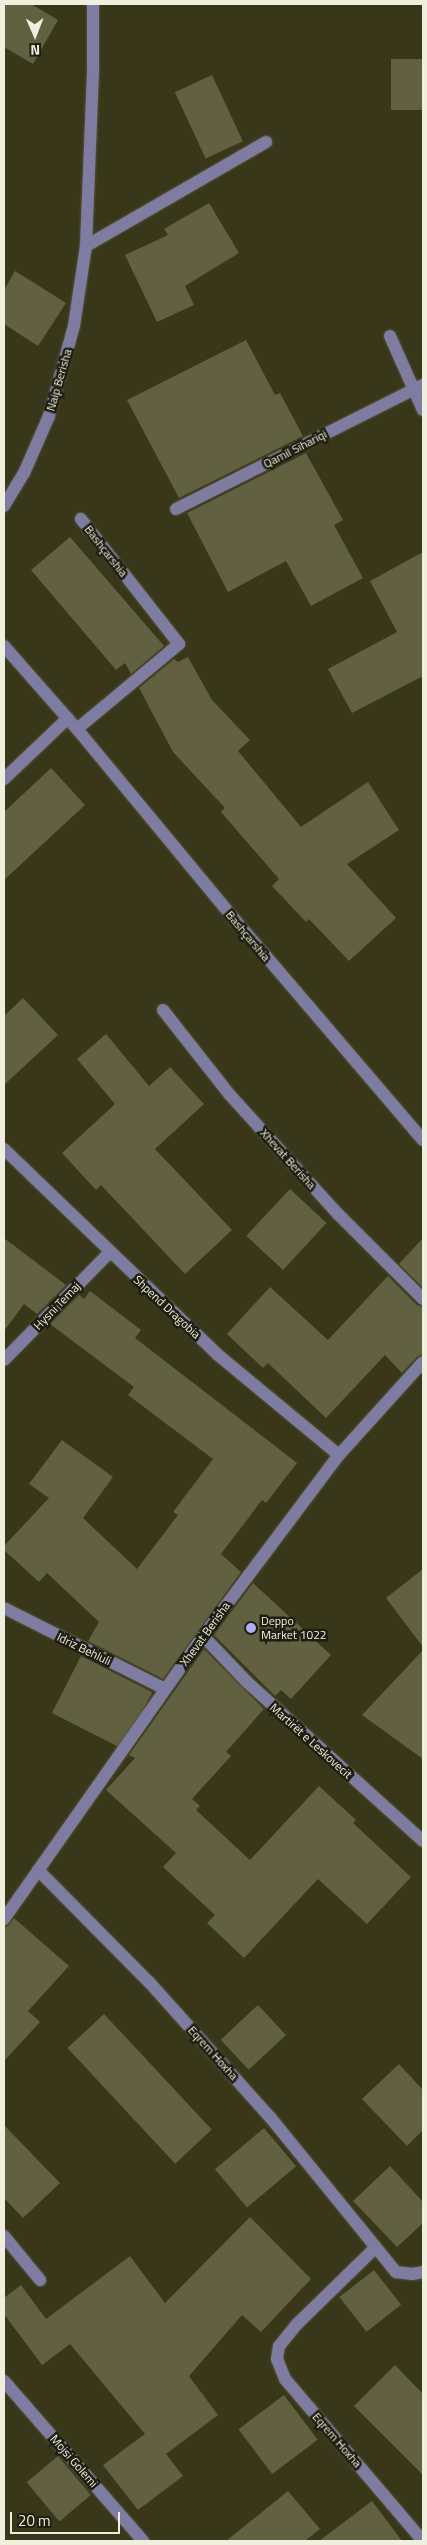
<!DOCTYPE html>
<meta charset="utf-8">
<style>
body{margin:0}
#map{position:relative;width:427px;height:2545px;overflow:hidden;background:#383719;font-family:"Titillium Web",sans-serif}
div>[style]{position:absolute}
.building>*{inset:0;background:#616142;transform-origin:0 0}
.roads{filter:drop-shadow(0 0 1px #555439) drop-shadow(0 0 1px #555439)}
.minor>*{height:12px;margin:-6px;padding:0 6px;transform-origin:6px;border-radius:6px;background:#7e7ca0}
.dots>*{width:14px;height:14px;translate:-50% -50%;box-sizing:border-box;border:2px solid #1e1e11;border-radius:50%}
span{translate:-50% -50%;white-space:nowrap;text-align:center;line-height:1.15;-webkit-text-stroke:5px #1e1e11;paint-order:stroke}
.street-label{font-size:12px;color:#efefde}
.poi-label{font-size:12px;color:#efefde}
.left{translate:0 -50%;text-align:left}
.frame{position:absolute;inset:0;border:5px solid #efefde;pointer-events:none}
.north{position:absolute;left:10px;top:10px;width:50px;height:50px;-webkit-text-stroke:4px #1e1e11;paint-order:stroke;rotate:179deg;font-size:14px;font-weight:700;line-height:20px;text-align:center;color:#efefde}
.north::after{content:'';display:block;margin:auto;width:18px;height:22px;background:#efefde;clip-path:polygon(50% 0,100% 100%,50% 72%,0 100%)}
.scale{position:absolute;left:10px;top:2512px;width:110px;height:22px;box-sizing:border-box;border:2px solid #efefde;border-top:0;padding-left:6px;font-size:15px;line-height:18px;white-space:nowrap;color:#efefde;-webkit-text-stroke:4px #1e1e11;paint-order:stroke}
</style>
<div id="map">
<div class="building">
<i style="clip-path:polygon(4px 4px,31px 4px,58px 20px,33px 64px,4px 47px)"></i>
<i style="left:391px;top:59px;width:32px;height:51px"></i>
<i style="left:212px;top:75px;width:73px;height:41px;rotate:65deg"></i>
<i style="clip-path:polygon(209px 203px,239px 253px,185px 286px,194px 305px,157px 322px,125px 255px,168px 235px,164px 229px)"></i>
<i style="clip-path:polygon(15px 271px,66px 303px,38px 346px,4px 324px,4px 290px)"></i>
<i style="clip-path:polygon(246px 340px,275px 395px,280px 393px,303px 436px,179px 498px,127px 400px)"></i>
<i style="clip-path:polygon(306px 453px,343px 520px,334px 525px,363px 578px,311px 606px,286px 561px,228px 592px,187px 513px)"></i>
<i style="clip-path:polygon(70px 537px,164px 646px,131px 674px,125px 663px,116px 670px,31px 570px)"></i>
<i style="clip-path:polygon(423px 552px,423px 681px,421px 677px,352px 713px,328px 669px,397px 632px,370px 581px)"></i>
<i style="clip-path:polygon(188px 657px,212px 700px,250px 740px,238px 751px,301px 827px,368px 782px,399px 830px,347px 864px,396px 918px,349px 961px,309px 919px,306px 922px,272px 886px,279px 879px,221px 812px,225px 808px,173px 752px,139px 688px,174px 659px,178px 662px)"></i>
<i style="clip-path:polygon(51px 768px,85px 805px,4px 880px,4px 812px)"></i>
<i style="clip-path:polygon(23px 998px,58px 1035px,4px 1085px,4px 1016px)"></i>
<i style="clip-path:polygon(106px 1034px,149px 1086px,170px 1067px,204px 1104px,155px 1149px,232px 1230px,185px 1274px,101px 1185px,96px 1190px,62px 1153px,115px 1104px,77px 1059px)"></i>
<i style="left:290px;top:1189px;width:50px;height:64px;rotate:43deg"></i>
<i style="clip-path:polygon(4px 1238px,66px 1285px,37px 1314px,24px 1304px,4px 1331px)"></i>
<i style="clip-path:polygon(423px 1238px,423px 1288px,399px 1264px)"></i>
<i style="clip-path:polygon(388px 1276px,417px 1305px,423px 1307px,423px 1354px,417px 1357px,402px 1373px,385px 1355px,326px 1418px,268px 1363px,263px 1368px,227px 1334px,270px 1287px,328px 1340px)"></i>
<i style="clip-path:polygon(90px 1291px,141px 1330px,135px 1338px,297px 1463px,266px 1503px,262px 1500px,221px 1554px,241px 1572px,163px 1679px,88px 1641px,99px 1622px,47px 1573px,39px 1582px,4px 1550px,4px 1546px,49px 1498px,29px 1484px,62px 1440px,113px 1477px,83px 1518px,137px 1569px,178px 1515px,173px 1512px,213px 1459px,128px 1395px,134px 1387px,50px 1324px,79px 1295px,84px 1299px)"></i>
<i style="clip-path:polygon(423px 1569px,423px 1647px,386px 1598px)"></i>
<i style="clip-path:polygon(253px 1583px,331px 1655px,291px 1699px,281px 1690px,275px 1696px,214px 1635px)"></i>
<i style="clip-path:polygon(204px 1649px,264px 1709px,226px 1752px,231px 1756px,192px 1799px,200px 1806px,196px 1810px,250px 1860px,319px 1786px,356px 1820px,353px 1823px,411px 1877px,367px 1924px,318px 1879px,244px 1958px,207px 1923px,215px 1915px,163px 1867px,176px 1853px,106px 1790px,135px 1758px,129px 1755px)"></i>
<i style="clip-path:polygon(423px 1650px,423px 1759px,362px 1715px)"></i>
<i style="left:81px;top:1656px;width:80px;height:64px;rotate:27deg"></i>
<i style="clip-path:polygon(14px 1918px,69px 1966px,28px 2011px,40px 2022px,4px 2061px,4px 1927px,8px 1926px)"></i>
<i style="left:258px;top:2005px;width:41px;height:51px;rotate:47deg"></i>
<i style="left:104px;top:2014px;width:158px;height:50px;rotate:47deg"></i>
<i style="clip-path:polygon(399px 2064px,423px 2090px,423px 2130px,407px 2146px,362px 2099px)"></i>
<i style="clip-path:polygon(4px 2125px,60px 2183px,23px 2218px,4px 2198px)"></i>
<i style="left:264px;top:2128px;width:50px;height:64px;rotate:50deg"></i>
<i style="clip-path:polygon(390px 2166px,423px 2202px,423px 2223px,397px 2247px,353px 2201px)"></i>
<i style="clip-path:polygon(250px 2217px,311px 2279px,261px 2332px,242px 2315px,189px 2376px,218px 2415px,166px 2454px,183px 2476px,138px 2510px,103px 2465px,145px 2434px,70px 2344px,42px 2365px,4px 2314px,4px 2298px,21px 2285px,46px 2319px,130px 2256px,165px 2303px)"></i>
<i style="left:374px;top:2270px;width:44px;height:44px;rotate:52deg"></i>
<i style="clip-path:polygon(395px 2365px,423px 2394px,423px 2475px,354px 2406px)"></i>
<i style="left:284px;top:2395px;width:56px;height:57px;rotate:53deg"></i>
<i style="left:58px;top:2456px;width:51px;height:41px;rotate:50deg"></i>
<i style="clip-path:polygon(288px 2491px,320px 2529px,305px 2541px,226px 2541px)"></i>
<i style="clip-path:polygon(372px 2501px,402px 2541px,319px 2541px)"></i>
</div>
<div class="roads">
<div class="minor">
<i style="left:86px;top:246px;width:178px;rotate:-87.7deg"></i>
<i style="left:93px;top:68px;width:64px;rotate:-90deg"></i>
<i style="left:390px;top:336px;width:81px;rotate:66deg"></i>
<i style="left:4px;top:506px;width:39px;rotate:-59deg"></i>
<i style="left:24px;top:473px;width:62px;rotate:-66.3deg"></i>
<i style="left:49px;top:416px;width:93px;rotate:-74.5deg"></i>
<i style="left:74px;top:326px;width:81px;rotate:-81.5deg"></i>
<i style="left:86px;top:246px;width:208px;rotate:-30deg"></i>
<i style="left:176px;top:509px;width:276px;rotate:-26.7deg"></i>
<i style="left:4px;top:646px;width:111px;rotate:48.7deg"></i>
<i style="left:77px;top:729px;width:248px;rotate:50.4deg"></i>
<i style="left:235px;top:920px;width:289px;rotate:49.5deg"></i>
<i style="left:77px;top:729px;width:133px;rotate:-39.8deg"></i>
<i style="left:179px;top:644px;width:159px;rotate:-128.1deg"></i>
<i style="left:4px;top:779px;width:88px;rotate:-43.6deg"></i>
<i style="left:163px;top:1010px;width:108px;rotate:51.8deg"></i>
<i style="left:230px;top:1095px;width:161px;rotate:47.8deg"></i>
<i style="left:338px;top:1214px;width:120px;rotate:45deg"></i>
<i style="left:4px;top:1149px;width:297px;rotate:43.9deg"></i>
<i style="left:218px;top:1355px;width:157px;rotate:39.6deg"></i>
<i style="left:4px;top:1360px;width:151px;rotate:-45.5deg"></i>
<i style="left:4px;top:1608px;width:180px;rotate:26.7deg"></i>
<i style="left:203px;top:1636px;width:64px;rotate:46.3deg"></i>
<i style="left:247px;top:1682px;width:237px;rotate:42.1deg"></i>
<i style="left:38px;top:1870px;width:159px;rotate:45.3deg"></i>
<i style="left:150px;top:1983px;width:180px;rotate:48.2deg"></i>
<i style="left:270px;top:2117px;width:200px;rotate:50.9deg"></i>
<i style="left:396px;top:2272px;width:16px;rotate:7deg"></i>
<i style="left:412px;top:2274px;width:11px;rotate:-10deg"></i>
<i style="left:4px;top:1919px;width:346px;rotate:-54.9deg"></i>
<i style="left:203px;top:1636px;width:226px;rotate:-53.1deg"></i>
<i style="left:339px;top:1455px;width:125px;rotate:-47.9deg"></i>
<i style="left:4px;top:2236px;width:57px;rotate:50.7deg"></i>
<i style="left:375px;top:2248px;width:109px;rotate:135.7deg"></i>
<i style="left:297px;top:2324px;width:28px;rotate:129deg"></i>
<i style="left:279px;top:2346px;width:13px;rotate:99deg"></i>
<i style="left:277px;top:2359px;width:22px;rotate:68deg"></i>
<i style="left:285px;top:2379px;width:213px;rotate:49.6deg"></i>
<i style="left:4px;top:2381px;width:212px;rotate:49deg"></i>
</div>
</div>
<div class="dots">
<i style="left:251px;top:1628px;background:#b2adf9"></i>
</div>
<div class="street-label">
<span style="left:59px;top:380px;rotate:-74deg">Naip Berisha</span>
<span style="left:295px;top:449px;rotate:-27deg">Qamil Sihariqi</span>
<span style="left:106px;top:551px;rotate:52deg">Bashçarshia</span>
<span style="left:248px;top:936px;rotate:50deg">Bashçarshia</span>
<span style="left:288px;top:1159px;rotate:48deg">Xhevat Berisha</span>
<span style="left:57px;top:1306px;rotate:-46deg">Hysni Temaj</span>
<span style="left:167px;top:1307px;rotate:43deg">Shpend Dragobia</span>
<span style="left:205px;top:1634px;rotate:-54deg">Xhevat Berisha</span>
<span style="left:84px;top:1649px;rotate:26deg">Idriz Behluli</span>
<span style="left:311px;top:1741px;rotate:42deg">Martirët e Leskovecit</span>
<span style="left:213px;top:2053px;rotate:48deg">Eqrem Hoxha</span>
<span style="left:337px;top:2440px;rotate:49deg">Eqrem Hoxha</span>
<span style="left:74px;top:2461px;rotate:49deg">Mojsi Golemi</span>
</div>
<div class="poi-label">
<span class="left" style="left:261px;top:1628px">Deppo<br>Market 1022</span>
</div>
<div class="frame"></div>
<div class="north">N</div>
<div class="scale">20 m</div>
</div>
